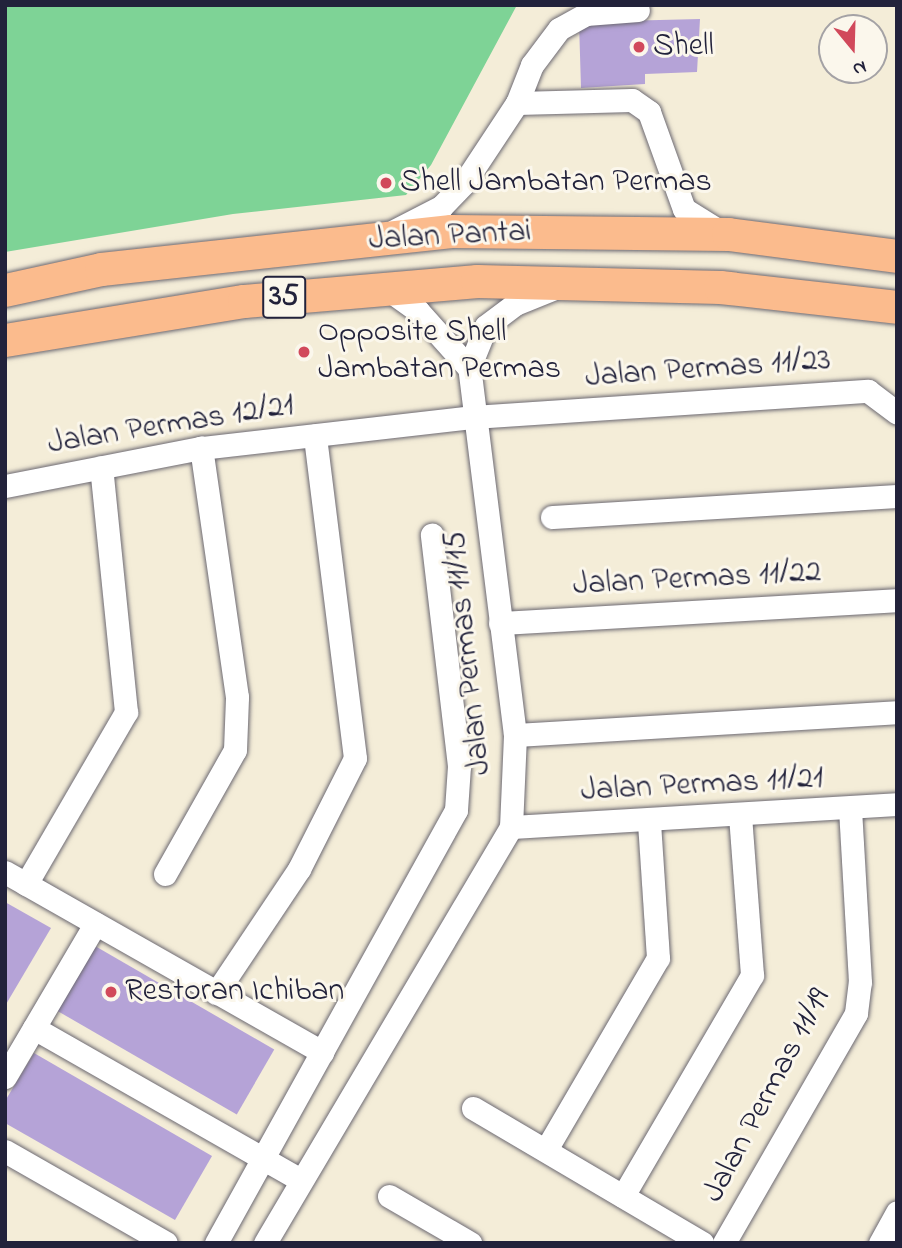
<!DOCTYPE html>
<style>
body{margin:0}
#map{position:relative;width:902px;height:1248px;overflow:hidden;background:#f4edd8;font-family:"Indie Flower",sans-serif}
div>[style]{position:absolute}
.green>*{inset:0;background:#7ed396}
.building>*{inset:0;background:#b5a3d7;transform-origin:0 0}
.roads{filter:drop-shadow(0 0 2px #6c6972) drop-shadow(0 0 2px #6c6972)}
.minor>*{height:23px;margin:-11.5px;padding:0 11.5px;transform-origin:11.5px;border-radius:11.5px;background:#fff}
.highway>*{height:33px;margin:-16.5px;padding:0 16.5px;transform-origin:16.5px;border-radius:16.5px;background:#fbbb8d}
.dots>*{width:19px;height:19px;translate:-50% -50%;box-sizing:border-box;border:4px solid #fbf7ec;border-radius:50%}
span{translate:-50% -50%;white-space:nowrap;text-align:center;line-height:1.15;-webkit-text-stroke:6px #fbf7ec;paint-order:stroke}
.shield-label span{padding:2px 5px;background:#fbf7ec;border:2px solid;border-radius:5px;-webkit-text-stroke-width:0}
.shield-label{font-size:30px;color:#22223b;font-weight:700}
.poi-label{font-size:32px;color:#22223b}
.left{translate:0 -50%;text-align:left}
.street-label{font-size:32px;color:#22223b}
.frame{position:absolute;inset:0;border:7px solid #22223b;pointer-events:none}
.north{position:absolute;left:818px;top:14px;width:70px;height:70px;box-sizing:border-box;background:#fbf7ec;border:2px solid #a4a2a5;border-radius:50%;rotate:161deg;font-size:19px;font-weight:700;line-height:28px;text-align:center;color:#22223b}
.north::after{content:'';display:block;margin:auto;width:24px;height:32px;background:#d1495b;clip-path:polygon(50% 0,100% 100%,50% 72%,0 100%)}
</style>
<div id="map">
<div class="green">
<i style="clip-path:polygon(5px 5px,517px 5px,431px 165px,406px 195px,233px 214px,5px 252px)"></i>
</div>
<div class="building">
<i style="clip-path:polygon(700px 19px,697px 72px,645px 74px,645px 84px,581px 88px,579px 22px)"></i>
<i style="clip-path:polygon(5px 902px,51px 928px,5px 1006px)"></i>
<i style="left:95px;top:946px;width:207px;height:75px;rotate:30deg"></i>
<i style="clip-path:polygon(34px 1053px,212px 1156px,175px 1220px,5px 1123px,5px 1101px)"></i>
</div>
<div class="roads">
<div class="minor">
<i style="left:517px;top:103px;width:41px;rotate:-68.5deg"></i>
<i style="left:532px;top:65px;width:45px;rotate:-53.1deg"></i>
<i style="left:559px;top:29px;width:31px;rotate:-29deg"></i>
<i style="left:586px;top:14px;width:52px;rotate:-4.4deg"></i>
<i style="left:394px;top:231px;width:53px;rotate:-27.1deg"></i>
<i style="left:441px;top:207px;width:33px;rotate:-46deg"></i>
<i style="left:464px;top:183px;width:96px;rotate:-56.5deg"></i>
<i style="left:517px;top:103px;width:115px;rotate:-1.5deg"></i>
<i style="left:632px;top:100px;width:21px;rotate:35deg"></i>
<i style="left:649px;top:112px;width:103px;rotate:70.2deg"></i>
<i style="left:684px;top:209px;width:44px;rotate:31.9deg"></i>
<i style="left:383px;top:286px;width:43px;rotate:35.5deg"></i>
<i style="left:418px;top:311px;width:76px;rotate:48.2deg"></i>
<i style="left:5px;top:486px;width:200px;rotate:-11deg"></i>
<i style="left:201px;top:448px;width:274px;rotate:-6.5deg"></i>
<i style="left:473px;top:417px;width:396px;rotate:-3.8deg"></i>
<i style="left:868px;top:391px;width:36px;rotate:37deg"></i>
<i style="left:552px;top:517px;width:346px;rotate:-3.5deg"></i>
<i style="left:500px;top:623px;width:398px;rotate:-3.3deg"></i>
<i style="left:515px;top:735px;width:383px;rotate:-3.4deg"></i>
<i style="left:511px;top:827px;width:387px;rotate:-3.4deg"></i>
<i style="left:5px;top:872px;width:365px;rotate:29.6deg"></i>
<i style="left:165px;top:874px;width:142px;rotate:-60.6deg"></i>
<i style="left:235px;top:750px;width:53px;rotate:-87.8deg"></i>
<i style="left:237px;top:697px;width:252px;rotate:-98.2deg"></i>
<i style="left:26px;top:884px;width:199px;rotate:-59.8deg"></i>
<i style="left:126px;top:712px;width:246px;rotate:-95.8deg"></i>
<i style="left:216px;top:993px;width:149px;rotate:-56.2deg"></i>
<i style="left:299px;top:869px;width:124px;rotate:-63.2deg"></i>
<i style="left:355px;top:758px;width:325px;rotate:-97.1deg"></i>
<i style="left:34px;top:1028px;width:306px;rotate:29.7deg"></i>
<i style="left:5px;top:1077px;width:178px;rotate:-59.5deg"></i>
<i style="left:473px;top:1108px;width:266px;rotate:30.5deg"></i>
<i style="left:547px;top:1148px;width:220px;rotate:-59.7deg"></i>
<i style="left:658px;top:958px;width:137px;rotate:-93.8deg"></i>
<i style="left:5px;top:1151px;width:185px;rotate:29.7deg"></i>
<i style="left:389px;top:1196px;width:94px;rotate:30.1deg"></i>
<i style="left:623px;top:1196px;width:256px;rotate:-59.7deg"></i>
<i style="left:752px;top:975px;width:160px;rotate:-94.3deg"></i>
<i style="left:216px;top:1243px;width:495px;rotate:-61deg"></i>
<i style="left:456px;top:810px;width:44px;rotate:-86.1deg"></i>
<i style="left:459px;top:766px;width:233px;rotate:-96.7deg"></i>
<i style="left:265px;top:1243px;width:483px;rotate:-59.4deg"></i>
<i style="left:511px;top:827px;width:92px;rotate:-87.5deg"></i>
<i style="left:515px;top:735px;width:370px;rotate:-97.1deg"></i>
<i style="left:469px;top:368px;width:45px;rotate:-68deg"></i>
<i style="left:486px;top:326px;width:36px;rotate:-37deg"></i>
<i style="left:515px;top:304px;width:45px;rotate:-22deg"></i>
<i style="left:724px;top:1243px;width:265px;rotate:-60.1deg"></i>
<i style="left:856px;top:1013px;width:31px;rotate:-83deg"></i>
<i style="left:860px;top:982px;width:173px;rotate:-93.3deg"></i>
<i style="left:880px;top:1243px;width:35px;rotate:-61deg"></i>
</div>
<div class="highway">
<i style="left:5px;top:290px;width:98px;rotate:-12.3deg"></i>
<i style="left:101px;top:269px;width:352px;rotate:-6.2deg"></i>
<i style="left:451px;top:231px;width:277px;rotate:0.6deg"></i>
<i style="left:728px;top:234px;width:170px;rotate:7.4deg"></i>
<i style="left:5px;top:340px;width:242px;rotate:-9.3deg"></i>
<i style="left:244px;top:301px;width:234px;rotate:-4.9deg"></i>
<i style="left:477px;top:281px;width:243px;rotate:1.4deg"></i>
<i style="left:720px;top:287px;width:178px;rotate:6.4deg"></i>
</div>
</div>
<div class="dots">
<i style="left:639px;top:47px;background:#d1495b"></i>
<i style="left:386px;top:183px;background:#d1495b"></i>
<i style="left:304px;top:352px;background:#d1495b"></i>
<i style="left:111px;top:992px;background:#d1495b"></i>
</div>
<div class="shield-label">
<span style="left:284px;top:297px">35</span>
</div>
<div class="poi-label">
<span class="left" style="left:653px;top:47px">Shell</span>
<span class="left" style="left:400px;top:183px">Shell Jambatan Permas</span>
<span class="left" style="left:318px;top:352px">Opposite Shell<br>Jambatan Permas</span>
<span class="left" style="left:125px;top:992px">Restoran Ichiban</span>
</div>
<div class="street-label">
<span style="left:450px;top:237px;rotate:-3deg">Jalan Pantai</span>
<span style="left:708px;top:370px;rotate:-4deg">Jalan Permas 11/23</span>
<span style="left:171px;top:426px;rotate:-9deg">Jalan Permas 12/21</span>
<span style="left:697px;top:580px;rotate:-3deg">Jalan Permas 11/22</span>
<span style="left:469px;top:653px;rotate:-96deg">Jalan Permas 11/15</span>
<span style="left:702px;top:786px;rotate:-3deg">Jalan Permas 11/21</span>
<span style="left:768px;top:1096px;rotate:-62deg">Jalan Permas 11/19</span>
</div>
<div class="frame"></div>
<div class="north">N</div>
</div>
